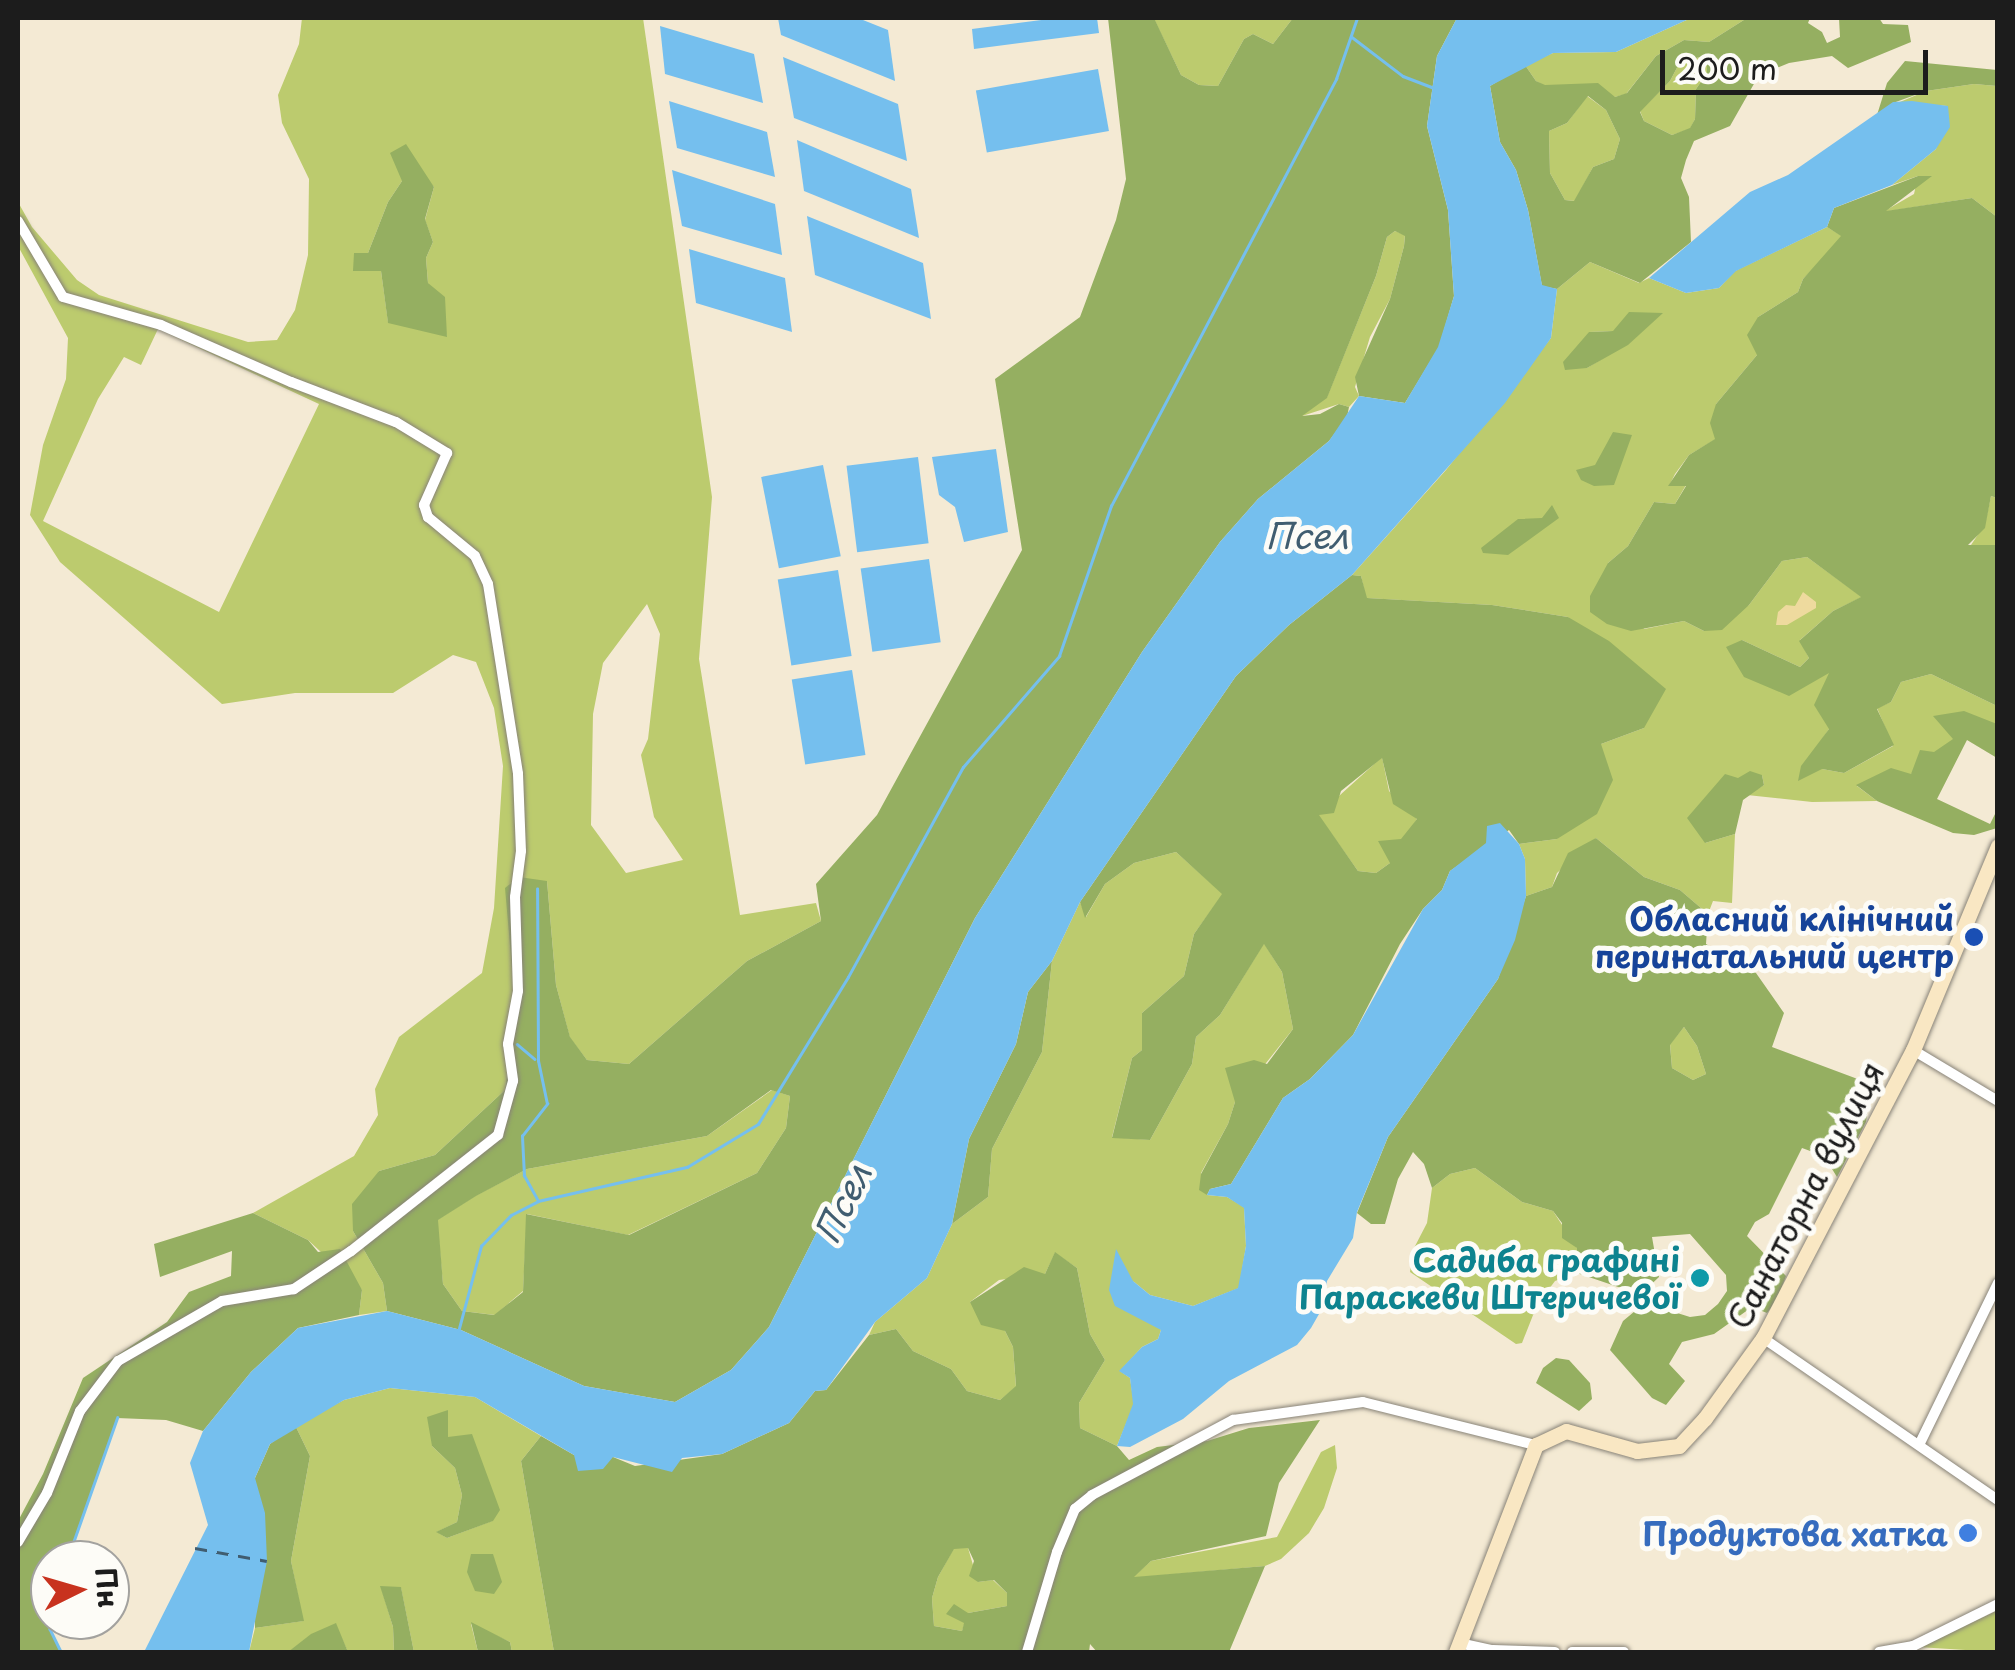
<!DOCTYPE html>
<meta charset="utf-8">
<style>
body{margin:0}
#map{position:relative;width:2015px;height:1670px;overflow:hidden;background:#f4ead4;font-family:"Playpen Sans",sans-serif}
div>[style]{position:absolute}
.green>*{inset:0;background:#bccb6e}
.forest>*{inset:0;background:#95af61}
.sand>*{inset:0;background:#eeda9e}
.water>*{inset:0;background:#75bfee;transform-origin:0 0}
.stream>*{height:2.5px;margin:-1.25px;padding:0 1.25px;transform-origin:1.25px;border-radius:1.25px;background:#75bfee}
.ferry>*{height:2.5px;margin-top:-1.25px;transform-origin:0;background:repeating-linear-gradient(90deg,#405d70 0 12px,transparent 0 22px)}
.roads{filter:drop-shadow(0 0 2px #888378) drop-shadow(0 0 2px #888378)}
.minor>*{height:10px;margin:-5px;padding:0 5px;transform-origin:5px;border-radius:5px;background:#fff}
.secondary>*{height:15px;margin:-7.5px;padding:0 7.5px;transform-origin:7.5px;border-radius:7.5px;background:#f9e7c3}
.dots>*{width:28px;height:28px;translate:-50% -50%;box-sizing:border-box;border:5px solid #fdfcf7;border-radius:50%}
span{translate:-50% -50%;white-space:nowrap;text-align:center;line-height:1.15;-webkit-text-stroke:10px #fdfcf7;paint-order:stroke}
.transit-label{font-size:32px;color:#164399;font-weight:700}
.right{translate:-100% -50%;text-align:right}
.street-label{font-size:32px;color:#1c1c1c}
.culture-label{font-size:32px;color:#0d838f;font-weight:700}
.shop-label{font-size:32px;color:#366cbe;font-weight:700}
.water-label{font-size:35px;color:#405d70;font-style:italic}
.frame{position:absolute;inset:0;border:20px solid #1c1c1c;pointer-events:none}
.north{position:absolute;left:30px;top:1540px;width:100px;height:100px;box-sizing:border-box;background:#fdfcf7;border:2px solid #a3a29f;border-radius:50%;rotate:85deg;font-size:28px;font-weight:700;line-height:40px;text-align:center;color:#1c1c1c}
.north::after{content:'';display:block;margin:auto;width:35px;height:45px;background:#c8321e;clip-path:polygon(50% 0,100% 100%,50% 72%,0 100%)}
.scale{position:absolute;left:1660px;top:50px;width:268px;height:45px;box-sizing:border-box;border:5px solid #1c1c1c;border-top:0;padding-left:12px;font-size:30px;line-height:35px;white-space:nowrap;color:#1c1c1c;-webkit-text-stroke:8px #fdfcf7;paint-order:stroke}
</style>
<div id="map">
<div class="green">
<i style="clip-path:polygon(evenodd,302px 18px,643px 18px,712px 497px,699px 659px,740px 915px,816px 903px,821px 921px,747px 961px,629px 1064px,587px 1060px,570px 1038px,556px 985px,547px 881px,515px 1003px,505px 1090px,435px 1155px,379px 1171px,353px 1231px,383px 1283px,387px 1311px,359px 1315px,362px 1290px,308px 1240px,253px 1213px,354px 1156px,378px 1115px,375px 1089px,399px 1037px,482px 973px,494px 908px,503px 766px,494px 708px,476px 662px,453px 655px,393px 693px,295px 693px,222px 704px,60px 562px,30px 515px,43px 445px,66px 379px,68px 338px,18px 246px,18px 202px,32px 227px,77px 280px,99px 295px,248px 342px,277px 340px,295px 310px,308px 255px,309px 179px,282px 123px,278px 95px,299px 44px,302px 18px,419px 170px,434px 187px,425px 220px,433px 242px,426px 258px,428px 283px,447px 336px,388px 322px,381px 271px,354px 271px,354px 253px,368px 253px,388px 202px,402px 181px,419px 170px,302px 18px,158px 329px,319px 404px,219px 612px,43px 521px,98px 399px,124px 357px,141px 365px,158px 329px,302px 18px,647px 604px,660px 634px,648px 739px,641px 755px,654px 817px,683px 860px,626px 873px,591px 825px,593px 714px,603px 663px,647px 604px)"></i>
<i style="clip-path:polygon(1293px 18px,1273px 44px,1253px 34px,1244px 39px,1218px 86px,1199px 85px,1181px 75px,1154px 19px)"></i>
<i style="clip-path:polygon(1691px 18px,1747px 18px,1709px 42px,1684px 40px,1656px 56px,1626px 94px,1615px 97px,1545px 86px,1536px 81px,1525px 65px,1553px 53px,1616px 52px)"></i>
<i style="clip-path:polygon(1700px 57px,1707px 61px,1707px 73px,1696px 89px,1695px 119px,1690px 129px,1672px 135px,1644px 121px,1640px 111px,1670px 81px,1680px 62px)"></i>
<i style="clip-path:polygon(1974px 84px,1997px 86px,1997px 217px,1972px 198px,1883px 212px,1914px 194px,1918px 176px,1892px 185px,1936px 149px,1947px 106px,1900px 102px,1926px 91px)"></i>
<i style="clip-path:polygon(1587px 96px,1606px 110px,1620px 139px,1614px 159px,1593px 167px,1575px 201px,1565px 200px,1550px 173px,1549px 131px,1567px 123px)"></i>
<i style="clip-path:polygon(evenodd,1827px 227px,1842px 236px,1829px 252px,1803px 279px,1798px 292px,1758px 317px,1757px 355px,1716px 404px,1716px 439px,1689px 455px,1675px 474px,1669px 486px,1686px 485px,1675px 504px,1654px 502px,1628px 546px,1608px 563px,1644px 629px,1684px 621px,1704px 631px,1749px 605px,1782px 561px,1807px 557px,1862px 597px,1833px 611px,1800px 640px,1809px 658px,1800px 667px,1742px 640px,1744px 677px,1830px 671px,1829px 729px,1817px 747px,1822px 769px,1844px 773px,1893px 746px,1877px 708px,1891px 702px,1901px 682px,1931px 674px,1997px 706px,1997px 724px,1934px 716px,1954px 739px,1911px 774px,1857px 786px,1877px 801px,1812px 802px,1747px 795px,1764px 785px,1762px 775px,1705px 843px,1735px 834px,1732px 903px,1713px 901px,1708px 914px,1680px 890px,1644px 877px,1596px 838px,1557px 873px,1552px 887px,1526px 896px,1525px 859px,1519px 844px,1557px 839px,1601px 744px,1644px 728px,1568px 617px,1492px 605px,1366px 598px,1361px 576px,1352px 575px,1446px 470px,1551px 338px,1557px 289px,1590px 262px,1639px 283px,1649px 278px,1686px 293px,1719px 288px,1735px 271px,1827px 227px,1614px 331px,1605px 357px,1587px 368px,1589px 332px,1614px 331px)"></i>
<i style="clip-path:polygon(1395px 231px,1405px 235px,1404px 246px,1390px 299px,1370px 337px,1355px 387px,1359px 396px,1349px 407px,1339px 404px,1299px 417px,1327px 397px,1376px 276px,1387px 237px)"></i>
<i style="clip-path:polygon(1991px 496px,1997px 498px,1997px 545px,1969px 548px,1985px 524px)"></i>
<i style="clip-path:polygon(1382px 757px,1389px 791px,1417px 819px,1390px 863px,1376px 873px,1358px 871px,1318px 815px)"></i>
<i style="clip-path:polygon(1176px 852px,1223px 894px,1194px 934px,1184px 976px,1142px 1013px,1142px 1050px,1132px 1058px,1112px 1137px,1150px 1140px,1192px 1064px,1196px 1037px,1220px 1015px,1264px 943px,1282px 972px,1293px 1029px,1235px 1102px,1228px 1124px,1201px 1173px,1207px 1195px,1227px 1197px,1244px 1207px,1246px 1246px,1239px 1288px,1193px 1306px,1150px 1295px,1133px 1281px,1116px 1251px,1161px 1330px,1158px 1339px,1142px 1347px,1120px 1371px,1130px 1378px,1134px 1404px,1117px 1446px,1080px 1428px,1079px 1403px,1105px 1360px,1090px 1334px,1077px 1268px,1055px 1253px,1045px 1274px,999px 1280px,970px 1302px,1005px 1331px,1013px 1347px,1016px 1387px,1000px 1400px,967px 1391px,951px 1369px,913px 1351px,896px 1329px,869px 1335px,875px 1322px,927px 1278px,952px 1224px,988px 1197px,992px 1149px,1042px 1052px,1052px 961px,1080px 902px,1086px 917px,1105px 884px,1134px 863px)"></i>
<i style="clip-path:polygon(1684px 1027px,1697px 1046px,1706px 1074px,1693px 1080px,1672px 1068px,1670px 1044px)"></i>
<i style="clip-path:polygon(772px 1090px,790px 1096px,786px 1128px,757px 1173px,628px 1235px,527px 1214px,523px 1291px,495px 1315px,462px 1311px,443px 1284px,437px 1220px,475px 1196px,527px 1169px,707px 1136px)"></i>
<i style="clip-path:polygon(1475px 1168px,1522px 1202px,1553px 1211px,1577px 1248px,1577px 1273px,1555px 1281px,1537px 1305px,1522px 1343px,1516px 1344px,1410px 1272px,1413px 1250px,1427px 1223px,1432px 1188px,1450px 1174px)"></i>
<i style="clip-path:polygon(evenodd,390px 1388px,475px 1397px,541px 1436px,521px 1461px,554px 1652px,512px 1652px,510px 1642px,471px 1624px,478px 1652px,414px 1652px,401px 1588px,381px 1587px,393px 1627px,394px 1652px,348px 1652px,335px 1624px,288px 1652px,249px 1652px,255px 1628px,303px 1621px,291px 1561px,310px 1456px,295px 1425px,344px 1400px,390px 1388px,448px 1410px,448px 1437px,492px 1521px,447px 1538px,437px 1532px,457px 1522px,462px 1495px,455px 1468px,432px 1446px,448px 1410px)"></i>
<i style="clip-path:polygon(1335px 1445px,1337px 1468px,1324px 1508px,1309px 1533px,1281px 1559px,1265px 1566px,1132px 1578px,1151px 1561px,1277px 1537px,1321px 1452px)"></i>
<i style="clip-path:polygon(954px 1548px,968px 1548px,978px 1582px,993px 1580px,1007px 1593px,1007px 1606px,968px 1613px,962px 1631px,934px 1626px,932px 1598px,938px 1577px)"></i>
<i style="clip-path:polygon(1997px 1609px,1997px 1652px,1918px 1647px,1994px 1612px)"></i>
</div>
<div class="forest">
<i style="clip-path:polygon(evenodd,1108px 18px,1154px 18px,1181px 75px,1199px 85px,1218px 86px,1244px 39px,1253px 34px,1273px 44px,1293px 18px,1457px 18px,1437px 56px,1427px 126px,1448px 210px,1454px 296px,1439px 347px,1405px 403px,1359px 396px,1355px 377px,1390px 299px,1404px 246px,1405px 236px,1395px 231px,1387px 237px,1376px 276px,1327px 398px,1302px 416px,1320px 414px,1339px 404px,1349px 407px,1347px 417px,1329px 441px,1258px 499px,1220px 542px,1142px 652px,975px 918px,769px 1327px,731px 1370px,675px 1402px,584px 1386px,461px 1330px,387px 1311px,383px 1283px,353px 1231px,352px 1204px,379px 1171px,435px 1155px,505px 1090px,515px 1003px,505px 888px,519px 877px,547px 881px,556px 985px,570px 1037px,587px 1060px,629px 1064px,747px 961px,821px 921px,816px 884px,877px 815px,1022px 550px,995px 379px,1080px 317px,1116px 220px,1126px 179px,1108px 18px,771px 1090px,790px 1096px,786px 1128px,757px 1173px,629px 1235px,526px 1214px,523px 1292px,494px 1315px,462px 1311px,443px 1284px,438px 1220px,476px 1196px,527px 1169px,707px 1136px,771px 1090px)"></i>
<i style="clip-path:polygon(evenodd,1747px 18px,1810px 18px,1808px 23px,1822px 32px,1827px 43px,1840px 37px,1839px 18px,1879px 18px,1883px 24px,1908px 25px,1911px 42px,1848px 68px,1832px 56px,1789px 63px,1759px 75px,1730px 126px,1694px 141px,1686px 160px,1681px 178px,1689px 197px,1691px 242px,1640px 283px,1590px 262px,1557px 289px,1542px 286px,1528px 210px,1516px 170px,1500px 142px,1490px 86px,1525px 65px,1536px 81px,1545px 85px,1598px 83px,1615px 97px,1627px 93px,1656px 56px,1684px 40px,1709px 42px,1747px 18px,1700px 57px,1707px 61px,1707px 73px,1696px 89px,1695px 119px,1690px 128px,1672px 135px,1644px 121px,1640px 112px,1670px 81px,1680px 62px,1700px 57px,1747px 18px,1588px 96px,1606px 110px,1620px 139px,1614px 159px,1593px 167px,1574px 201px,1565px 200px,1550px 173px,1549px 131px,1567px 123px,1588px 96px)"></i>
<i style="clip-path:polygon(1905px 61px,1997px 70px,1997px 86px,1974px 84px,1926px 91px,1893px 103px,1877px 115px,1887px 83px)"></i>
<i style="clip-path:polygon(406px 144px,434px 187px,425px 219px,433px 242px,426px 258px,428px 283px,445px 297px,447px 337px,388px 323px,381px 271px,353px 271px,354px 253px,368px 253px,388px 202px,402px 181px,390px 153px)"></i>
<i style="clip-path:polygon(1918px 176px,1932px 176px,1886px 211px,1972px 198px,1997px 217px,1997px 498px,1991px 496px,1985px 528px,1968px 545px,1997px 545px,1997px 706px,1931px 674px,1901px 682px,1891px 702px,1877px 709px,1894px 745px,1844px 773px,1822px 769px,1798px 781px,1801px 766px,1829px 729px,1814px 705px,1829px 673px,1789px 696px,1744px 677px,1726px 647px,1742px 640px,1800px 667px,1809px 658px,1799px 641px,1833px 611px,1861px 597px,1807px 557px,1782px 561px,1749px 605px,1722px 630px,1704px 631px,1684px 621px,1631px 631px,1607px 624px,1590px 612px,1590px 596px,1608px 563px,1628px 546px,1654px 502px,1675px 504px,1686px 486px,1668px 486px,1689px 455px,1715px 439px,1710px 423px,1716px 404px,1757px 355px,1747px 335px,1758px 317px,1798px 292px,1803px 279px,1841px 236px,1827px 227px,1834px 208px)"></i>
<i style="clip-path:polygon(1629px 312px,1663px 313px,1628px 345px,1587px 368px,1565px 370px,1563px 362px,1589px 332px,1613px 331px)"></i>
<i style="clip-path:polygon(1613px 432px,1632px 435px,1614px 485px,1594px 486px,1581px 480px,1576px 470px,1595px 465px)"></i>
<i style="clip-path:polygon(1552px 505px,1559px 518px,1508px 555px,1483px 553px,1481px 548px,1518px 519px,1542px 518px)"></i>
<i style="clip-path:polygon(evenodd,1352px 575px,1361px 576px,1367px 598px,1492px 605px,1568px 617px,1609px 641px,1666px 689px,1644px 728px,1601px 744px,1613px 780px,1597px 814px,1557px 839px,1519px 844px,1509px 830px,1450px 871px,1442px 890px,1423px 909px,1400px 944px,1353px 1035px,1310px 1079px,1283px 1098px,1231px 1184px,1210px 1189px,1207px 1195px,1199px 1190px,1201px 1174px,1228px 1124px,1235px 1102px,1225px 1068px,1254px 1060px,1267px 1064px,1293px 1029px,1282px 972px,1264px 944px,1220px 1015px,1196px 1037px,1192px 1064px,1150px 1140px,1112px 1138px,1132px 1058px,1142px 1050px,1142px 1013px,1184px 976px,1194px 934px,1222px 894px,1176px 852px,1134px 863px,1105px 884px,1085px 918px,1080px 902px,1236px 676px,1289px 625px,1352px 575px,1382px 758px,1393px 804px,1417px 819px,1401px 839px,1378px 841px,1390px 863px,1376px 873px,1358px 871px,1319px 815px,1334px 813px,1341px 791px,1382px 758px)"></i>
<i style="clip-path:polygon(1964px 711px,1997px 724px,1997px 758px,1967px 740px,1937px 799px,1990px 824px,1997px 810px,1997px 828px,1974px 835px,1953px 833px,1877px 801px,1856px 785px,1891px 768px,1911px 774px,1920px 750px,1934px 752px,1953px 739px,1933px 716px)"></i>
<i style="clip-path:polygon(1750px 771px,1762px 775px,1764px 785px,1743px 800px,1735px 834px,1705px 843px,1687px 818px,1725px 774px,1738px 778px)"></i>
<i style="clip-path:polygon(evenodd,1596px 838px,1644px 877px,1680px 890px,1708px 914px,1706px 944px,1756px 973px,1784px 1013px,1772px 1047px,1871px 1084px,1866px 1122px,1837px 1177px,1824px 1156px,1802px 1148px,1769px 1214px,1755px 1222px,1747px 1236px,1786px 1276px,1777px 1300px,1767px 1313px,1752px 1307px,1714px 1334px,1682px 1342px,1669px 1364px,1685px 1381px,1666px 1405px,1652px 1398px,1610px 1350px,1623px 1321px,1635px 1311px,1658px 1307px,1690px 1317px,1705px 1315px,1718px 1304px,1727px 1291px,1726px 1275px,1690px 1234px,1652px 1237px,1659px 1277px,1642px 1293px,1630px 1291px,1577px 1273px,1577px 1248px,1562px 1238px,1562px 1223px,1553px 1211px,1522px 1202px,1475px 1168px,1450px 1174px,1432px 1188px,1424px 1164px,1413px 1152px,1398px 1179px,1385px 1224px,1371px 1224px,1357px 1213px,1388px 1137px,1498px 979px,1526px 896px,1552px 887px,1568px 853px,1596px 838px,1684px 1027px,1697px 1046px,1706px 1074px,1693px 1080px,1672px 1068px,1670px 1045px,1684px 1027px)"></i>
<i style="clip-path:polygon(1052px 961px,1042px 1052px,992px 1149px,988px 1197px,952px 1224px,969px 1139px,1016px 1044px,1028px 992px)"></i>
<i style="clip-path:polygon(253px 1213px,308px 1240px,318px 1252px,340px 1249px,362px 1290px,359px 1315px,298px 1328px,251px 1372px,203px 1431px,166px 1420px,117px 1418px,67px 1560px,50px 1560px,50px 1629px,61px 1652px,18px 1652px,18px 1521px,43px 1474px,83px 1378px,167px 1322px,189px 1292px,231px 1276px,232px 1251px,160px 1277px,154px 1244px)"></i>
<i style="clip-path:polygon(evenodd,1055px 1252px,1077px 1268px,1090px 1334px,1105px 1360px,1079px 1403px,1080px 1428px,1117px 1446px,1129px 1460px,1157px 1447px,1207px 1441px,1249px 1428px,1320px 1420px,1279px 1483px,1266px 1536px,1151px 1561px,1134px 1577px,1265px 1566px,1229px 1652px,1097px 1652px,1090px 1644px,1089px 1652px,554px 1652px,521px 1461px,541px 1436px,574px 1455px,613px 1457px,635px 1466px,722px 1454px,789px 1423px,815px 1391px,826px 1390px,869px 1335px,896px 1329px,913px 1351px,951px 1369px,967px 1391px,1000px 1400px,1016px 1386px,1013px 1347px,1005px 1331px,981px 1325px,970px 1302px,1024px 1267px,1045px 1274px,1055px 1252px,968px 1548px,974px 1561px,969px 1576px,978px 1582px,994px 1580px,1007px 1593px,1007px 1606px,968px 1613px,954px 1604px,946px 1614px,964px 1623px,962px 1631px,934px 1626px,932px 1598px,938px 1577px,954px 1549px,968px 1548px)"></i>
<i style="clip-path:polygon(1556px 1358px,1569px 1360px,1590px 1383px,1592px 1399px,1579px 1411px,1536px 1383px,1543px 1368px)"></i>
<i style="clip-path:polygon(448px 1410px,448px 1437px,472px 1434px,500px 1510px,493px 1521px,447px 1538px,436px 1532px,457px 1522px,462px 1495px,455px 1468px,432px 1446px,427px 1417px)"></i>
<i style="clip-path:polygon(295px 1425px,310px 1456px,291px 1561px,304px 1621px,255px 1628px,255px 1478px,270px 1444px)"></i>
<i style="clip-path:polygon(471px 1554px,493px 1554px,502px 1582px,494px 1594px,475px 1591px,467px 1572px)"></i>
<i style="clip-path:polygon(380px 1586px,401px 1587px,414px 1652px,394px 1652px,393px 1627px)"></i>
<i style="clip-path:polygon(471px 1622px,510px 1642px,512px 1652px,478px 1652px)"></i>
<i style="clip-path:polygon(336px 1623px,348px 1652px,288px 1652px,311px 1634px)"></i>
</div>
<div class="sand">
<i style="clip-path:polygon(1803px 592px,1816px 602px,1816px 608px,1787px 625px,1776px 625px,1778px 612px,1786px 605px,1795px 606px)"></i>
</div>
<div class="water">
<i style="clip-path:polygon(778px 18px,858px 18px,888px 30px,895px 81px,781px 35px)"></i>
<i style="clip-path:polygon(1057px 18px,1097px 18px,1099px 33px,974px 49px,972px 29px)"></i>
<i style="clip-path:polygon(1457px 18px,1691px 18px,1616px 52px,1553px 53px,1490px 86px,1500px 142px,1516px 170px,1528px 210px,1542px 285px,1557px 289px,1551px 338px,1505px 403px,1352px 575px,1289px 625px,1236px 676px,1080px 902px,1052px 961px,1028px 992px,1016px 1044px,969px 1139px,952px 1224px,927px 1278px,875px 1322px,826px 1390px,815px 1391px,789px 1423px,722px 1454px,682px 1458px,672px 1472px,613px 1457px,603px 1469px,578px 1471px,574px 1455px,475px 1397px,390px 1388px,344px 1400px,270px 1444px,255px 1478px,265px 1513px,267px 1561px,249px 1652px,144px 1652px,208px 1525px,190px 1463px,203px 1431px,251px 1372px,298px 1328px,387px 1311px,461px 1330px,584px 1386px,675px 1402px,731px 1370px,769px 1327px,975px 918px,1142px 652px,1220px 542px,1258px 499px,1329px 441px,1359px 396px,1405px 403px,1438px 347px,1454px 296px,1448px 210px,1427px 126px,1437px 56px)"></i>
<i style="clip-path:polygon(660px 26px,754px 54px,763px 103px,665px 74px)"></i>
<i style="clip-path:polygon(783px 57px,898px 104px,907px 161px,794px 118px)"></i>
<i style="left:1098px;top:69px;width:63px;height:124px;rotate:80deg"></i>
<i style="clip-path:polygon(669px 101px,767px 132px,775px 177px,677px 148px)"></i>
<i style="clip-path:polygon(1912px 101px,1948px 106px,1950px 127px,1936px 149px,1892px 185px,1834px 208px,1827px 227px,1736px 271px,1719px 288px,1686px 293px,1649px 278px,1750px 192px,1788px 175px,1893px 102px)"></i>
<i style="clip-path:polygon(797px 140px,911px 189px,919px 238px,804px 191px)"></i>
<i style="clip-path:polygon(672px 170px,775px 204px,782px 255px,682px 226px)"></i>
<i style="clip-path:polygon(807px 216px,923px 263px,931px 319px,815px 275px)"></i>
<i style="clip-path:polygon(689px 249px,785px 278px,792px 332px,696px 303px)"></i>
<i style="clip-path:polygon(996px 449px,1008px 532px,964px 542px,955px 507px,939px 495px,932px 457px)"></i>
<i style="left:918px;top:457px;width:87px;height:72px;rotate:83deg"></i>
<i style="left:823px;top:465px;width:93px;height:63px;rotate:79deg"></i>
<i style="left:929px;top:559px;width:84px;height:69px;rotate:82deg"></i>
<i style="left:838px;top:570px;width:87px;height:61px;rotate:81deg"></i>
<i style="left:852px;top:670px;width:86px;height:61px;rotate:81deg"></i>
<i style="clip-path:polygon(1500px 823px,1519px 844px,1525px 859px,1526px 896px,1515px 940px,1498px 979px,1388px 1137px,1357px 1212px,1353px 1238px,1327px 1281px,1323px 1307px,1311px 1328px,1297px 1345px,1229px 1381px,1183px 1419px,1130px 1447px,1117px 1446px,1133px 1404px,1130px 1378px,1119px 1371px,1142px 1347px,1158px 1339px,1161px 1330px,1115px 1306px,1109px 1290px,1116px 1249px,1133px 1281px,1150px 1295px,1193px 1306px,1238px 1288px,1246px 1246px,1244px 1208px,1227px 1197px,1207px 1195px,1210px 1189px,1231px 1184px,1283px 1098px,1310px 1079px,1353px 1035px,1423px 909px,1442px 890px,1450px 871px,1486px 843px,1487px 826px)"></i>
</div>
<div class="stream">
<i style="left:1352px;top:37px;width:64px;rotate:37.4deg"></i>
<i style="left:1403px;top:76px;width:33px;rotate:21deg"></i>
<i style="left:517px;top:1044px;width:23px;rotate:40deg"></i>
<i style="left:538px;top:1201px;width:153px;rotate:-12.9deg"></i>
<i style="left:687px;top:1167px;width:83px;rotate:-31.2deg"></i>
<i style="left:758px;top:1124px;width:172px;rotate:-58.5deg"></i>
<i style="left:848px;top:977px;width:239px;rotate:-61.3deg"></i>
<i style="left:963px;top:767px;width:147px;rotate:-49.1deg"></i>
<i style="left:1059px;top:656px;width:159px;rotate:-70.9deg"></i>
<i style="left:1111px;top:506px;width:483px;rotate:-62.2deg"></i>
<i style="left:1336px;top:79px;width:65px;rotate:-71deg"></i>
<i style="left:458px;top:1332px;width:89px;rotate:-75deg"></i>
<i style="left:481px;top:1246px;width:43px;rotate:-45.9deg"></i>
<i style="left:511px;top:1215px;width:30px;rotate:-27deg"></i>
<i style="left:538px;top:1201px;width:29px;rotate:-119deg"></i>
<i style="left:524px;top:1176px;width:40px;rotate:-92.9deg"></i>
<i style="left:522px;top:1136px;width:41px;rotate:-52deg"></i>
<i style="left:547px;top:1104px;width:44px;rotate:-101.8deg"></i>
<i style="left:538px;top:1061px;width:172px;rotate:-90.3deg"></i>
<i style="left:67px;top:1560px;width:151px;rotate:-70.6deg"></i>
<i style="left:51px;top:1620px;width:9px;rotate:96deg"></i>
<i style="left:50px;top:1629px;width:25px;rotate:64deg"></i>
</div>
<div class="ferry">
<i style="left:195px;top:1548px;width:73px;rotate:10.2deg"></i>
</div>
<div class="roads">
<div class="minor">
<i style="left:18px;top:221px;width:88px;rotate:59.4deg"></i>
<i style="left:63px;top:297px;width:102px;rotate:15.9deg"></i>
<i style="left:161px;top:325px;width:142px;rotate:23.7deg"></i>
<i style="left:291px;top:382px;width:112px;rotate:20.9deg"></i>
<i style="left:396px;top:422px;width:60px;rotate:31.3deg"></i>
<i style="left:447px;top:453px;width:57px;rotate:113.9deg"></i>
<i style="left:424px;top:505px;width:13px;rotate:72deg"></i>
<i style="left:428px;top:517px;width:61px;rotate:39.7deg"></i>
<i style="left:475px;top:556px;width:31px;rotate:65deg"></i>
<i style="left:488px;top:584px;width:192px;rotate:81deg"></i>
<i style="left:518px;top:774px;width:77px;rotate:87.8deg"></i>
<i style="left:521px;top:851px;width:46px;rotate:97.4deg"></i>
<i style="left:515px;top:897px;width:94px;rotate:88.2deg"></i>
<i style="left:518px;top:991px;width:54px;rotate:100.7deg"></i>
<i style="left:508px;top:1044px;width:37px;rotate:82deg"></i>
<i style="left:513px;top:1081px;width:56px;rotate:105.5deg"></i>
<i style="left:498px;top:1135px;width:187px;rotate:141.7deg"></i>
<i style="left:351px;top:1251px;width:69px;rotate:146.3deg"></i>
<i style="left:294px;top:1289px;width:73px;rotate:170.5deg"></i>
<i style="left:222px;top:1301px;width:120px;rotate:150deg"></i>
<i style="left:118px;top:1361px;width:63px;rotate:127.2deg"></i>
<i style="left:80px;top:1411px;width:88px;rotate:111.9deg"></i>
<i style="left:47px;top:1493px;width:57px;rotate:120.6deg"></i>
<i style="left:1913px;top:1050px;width:99px;rotate:31deg"></i>
<i style="left:1763px;top:1338px;width:285px;rotate:34.6deg"></i>
<i style="left:1920px;top:1443px;width:178px;rotate:-64deg"></i>
<i style="left:1459px;top:1643px;width:35px;rotate:12deg"></i>
<i style="left:1493px;top:1650px;width:62px;rotate:1.8deg"></i>
<i style="left:1027px;top:1652px;width:104px;rotate:-73.3deg"></i>
<i style="left:1057px;top:1552px;width:47px;rotate:-67.3deg"></i>
<i style="left:1075px;top:1509px;width:22px;rotate:-39deg"></i>
<i style="left:1092px;top:1495px;width:160px;rotate:-28deg"></i>
<i style="left:1233px;top:1420px;width:131px;rotate:-7.9deg"></i>
<i style="left:1363px;top:1402px;width:178px;rotate:14deg"></i>
<i style="left:1572px;top:1652px;width:52px"></i>
<i style="left:1879px;top:1652px;width:35px;rotate:-10deg"></i>
<i style="left:1913px;top:1646px;width:95px;rotate:-26.3deg"></i>
</div>
<div class="secondary">
<i style="left:1456px;top:1652px;width:222px;rotate:-68.9deg"></i>
<i style="left:1536px;top:1445px;width:33px;rotate:-25deg"></i>
<i style="left:1566px;top:1431px;width:74px;rotate:15.7deg"></i>
<i style="left:1637px;top:1451px;width:42px;rotate:-6.8deg"></i>
<i style="left:1679px;top:1446px;width:38px;rotate:-47deg"></i>
<i style="left:1705px;top:1418px;width:99px;rotate:-54.1deg"></i>
<i style="left:1763px;top:1338px;width:325px;rotate:-62.5deg"></i>
<i style="left:1913px;top:1050px;width:221px;rotate:-67.4deg"></i>
</div>
</div>
<div class="dots">
<i style="left:1974px;top:937px;background:#1a4fb4"></i>
<i style="left:1700px;top:1278px;background:#0f9aa8"></i>
<i style="left:1968px;top:1533px;background:#3f7fe0"></i>
</div>
<div class="transit-label">
<span class="right" style="left:1954px;top:937px">Обласний клінічний<br>перинатальний центр</span>
</div>
<div class="street-label">
<span style="left:1805px;top:1195px;rotate:-62deg">Санаторна вулиця</span>
</div>
<div class="culture-label">
<span class="right" style="left:1680px;top:1278px">Садиба графині<br>Параскеви Штеричевої</span>
</div>
<div class="shop-label">
<span class="right" style="left:1948px;top:1533px">Продуктова хатка</span>
</div>
<div class="water-label">
<span style="left:1307px;top:535px">Псел</span>
<span style="left:842px;top:1203px;rotate:-64deg">Псел</span>
</div>
<div class="frame"></div>
<div class="north">Пн</div>
<div class="scale">200 m</div>
</div>
